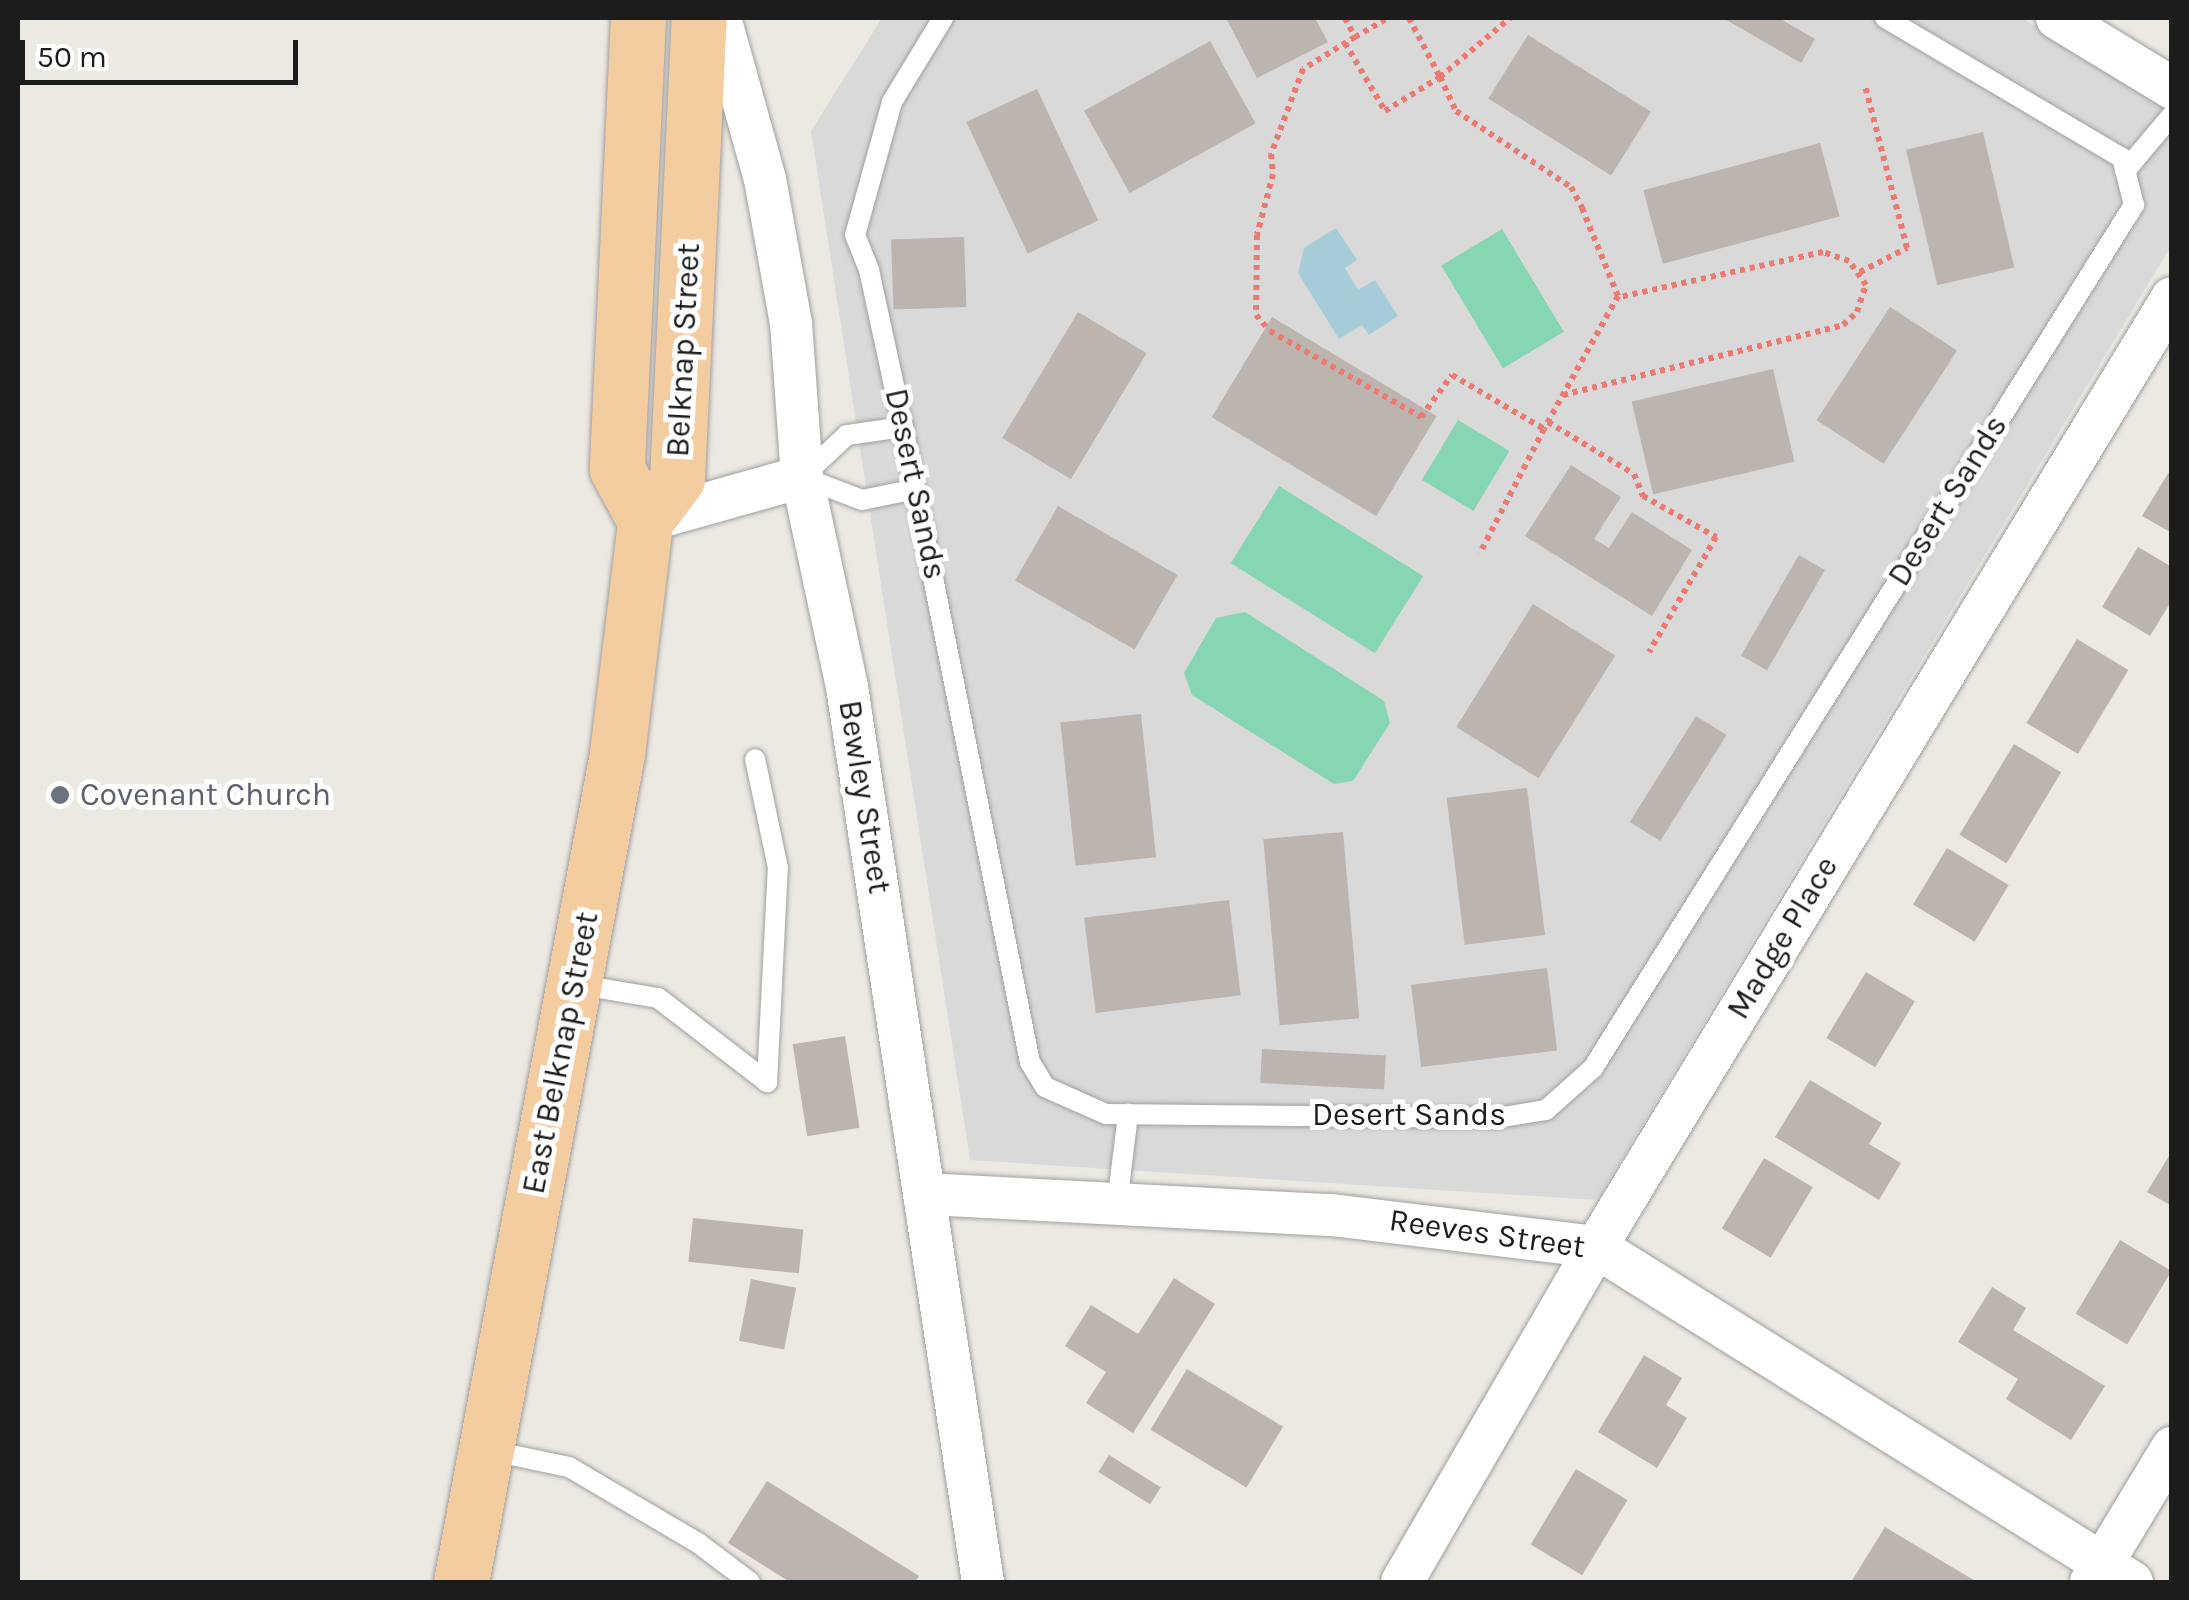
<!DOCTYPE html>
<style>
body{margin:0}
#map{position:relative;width:2189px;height:1600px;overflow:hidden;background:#ece8e2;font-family:Karla,sans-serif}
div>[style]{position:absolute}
.residential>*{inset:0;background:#dad9d9}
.pitch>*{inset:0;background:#86d5b3;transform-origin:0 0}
.water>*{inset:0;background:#a6cdd7}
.building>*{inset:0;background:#bcb4af;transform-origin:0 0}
.path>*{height:6px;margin-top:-3px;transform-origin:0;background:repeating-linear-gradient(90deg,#ed7a72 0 5px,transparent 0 10px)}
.roads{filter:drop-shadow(0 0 2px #a0a0a0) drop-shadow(0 0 2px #a0a0a0)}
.service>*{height:20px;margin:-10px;padding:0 10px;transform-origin:10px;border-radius:10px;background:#fff}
.minor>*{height:42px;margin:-21px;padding:0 21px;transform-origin:21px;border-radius:21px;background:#fff}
.primary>*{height:55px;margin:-27.5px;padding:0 27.5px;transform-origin:27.5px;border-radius:27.5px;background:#f3cca0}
.dots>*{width:28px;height:28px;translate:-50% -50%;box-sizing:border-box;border:5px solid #fff;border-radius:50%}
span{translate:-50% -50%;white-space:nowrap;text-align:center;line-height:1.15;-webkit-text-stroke:10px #fff;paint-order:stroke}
.street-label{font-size:32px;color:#1c1c1c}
.worship-label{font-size:32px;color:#5b616d}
.left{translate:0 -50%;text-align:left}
.frame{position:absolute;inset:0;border:20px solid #1c1c1c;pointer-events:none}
.scale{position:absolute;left:20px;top:40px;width:278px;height:45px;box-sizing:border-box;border:5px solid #1c1c1c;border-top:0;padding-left:12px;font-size:30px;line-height:35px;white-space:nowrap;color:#1c1c1c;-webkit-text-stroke:8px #fff;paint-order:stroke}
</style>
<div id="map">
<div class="residential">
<i style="clip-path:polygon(882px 18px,2022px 18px,2171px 110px,2171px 246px,1597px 1200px,970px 1160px,811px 131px)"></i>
</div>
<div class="pitch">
<i style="left:1502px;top:229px;width:120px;height:71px;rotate:59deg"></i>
<i style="left:1458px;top:420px;width:60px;height:70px;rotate:31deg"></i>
<i style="left:1279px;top:486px;width:170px;height:91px;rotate:32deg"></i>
<i style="clip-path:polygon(1245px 612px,1384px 701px,1390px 723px,1353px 781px,1334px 784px,1192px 695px,1184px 673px,1216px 618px)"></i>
</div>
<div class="water">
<i style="clip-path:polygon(1336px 228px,1357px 260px,1345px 268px,1358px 290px,1375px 280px,1398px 316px,1369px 335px,1362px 325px,1339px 339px,1298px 273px,1304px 248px)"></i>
</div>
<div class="building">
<i style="clip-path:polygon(1226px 18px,1315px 18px,1328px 42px,1257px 78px)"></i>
<i style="clip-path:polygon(1723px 18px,1779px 18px,1815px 39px,1801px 63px)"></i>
<i style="left:1528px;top:35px;width:145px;height:75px;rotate:32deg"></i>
<i style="left:1210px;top:41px;width:94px;height:144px;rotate:61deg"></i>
<i style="left:1037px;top:89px;width:145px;height:78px;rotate:65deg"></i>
<i style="left:1983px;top:132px;width:139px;height:79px;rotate:77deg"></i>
<i style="left:1820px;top:143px;width:76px;height:183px;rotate:75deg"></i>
<i style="left:964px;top:237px;width:70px;height:73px;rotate:88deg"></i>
<i style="left:1890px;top:307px;width:80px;height:135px;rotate:33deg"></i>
<i style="left:1078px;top:312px;width:80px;height:147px;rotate:31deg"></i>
<i style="left:1272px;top:317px;width:192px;height:117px;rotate:31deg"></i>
<i style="left:1773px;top:369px;width:95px;height:145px;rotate:77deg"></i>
<i style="clip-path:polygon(1571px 465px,1621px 497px,1594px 539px,1609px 548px,1632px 512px,1692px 550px,1652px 616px,1525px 536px)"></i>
<i style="clip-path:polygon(2172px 467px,2172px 533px,2142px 516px)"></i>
<i style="left:1058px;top:506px;width:138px;height:86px;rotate:30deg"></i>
<i style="clip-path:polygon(2138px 547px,2172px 567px,2172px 600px,2150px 636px,2102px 607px)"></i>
<i style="left:1799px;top:555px;width:30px;height:116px;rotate:30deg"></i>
<i style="left:1533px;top:604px;width:97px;height:145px;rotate:32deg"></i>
<i style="left:2077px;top:639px;width:60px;height:98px;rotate:31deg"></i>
<i style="left:1141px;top:714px;width:144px;height:81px;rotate:84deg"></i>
<i style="left:1696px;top:716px;width:36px;height:125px;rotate:32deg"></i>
<i style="left:2014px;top:744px;width:55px;height:106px;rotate:31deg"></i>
<i style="left:1527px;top:788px;width:148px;height:81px;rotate:83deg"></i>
<i style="left:1343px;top:832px;width:187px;height:80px;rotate:85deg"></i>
<i style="left:1947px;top:848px;width:72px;height:66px;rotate:31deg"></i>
<i style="left:1229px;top:900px;width:96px;height:146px;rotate:83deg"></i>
<i style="left:1547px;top:968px;width:83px;height:137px;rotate:83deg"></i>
<i style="left:1866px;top:972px;width:57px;height:77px;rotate:31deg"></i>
<i style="left:845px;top:1036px;width:93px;height:53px;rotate:81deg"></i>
<i style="left:1262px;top:1049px;width:124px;height:34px;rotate:3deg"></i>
<i style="clip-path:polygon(1810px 1080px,1882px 1123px,1869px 1144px,1901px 1163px,1879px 1200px,1775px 1137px)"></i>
<i style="clip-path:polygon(2172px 1151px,2172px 1206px,2147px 1192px)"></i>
<i style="left:1764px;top:1158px;width:57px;height:82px;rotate:31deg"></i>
<i style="left:693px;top:1218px;width:111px;height:44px;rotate:6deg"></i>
<i style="left:2120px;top:1240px;width:60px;height:86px;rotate:31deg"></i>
<i style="clip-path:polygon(1174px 1278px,1215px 1304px,1133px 1433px,1086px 1403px,1106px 1372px,1065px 1346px,1091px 1305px,1138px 1334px)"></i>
<i style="left:751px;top:1279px;width:46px;height:63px;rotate:11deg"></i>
<i style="clip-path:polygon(1992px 1287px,2026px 1308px,2013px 1330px,2105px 1386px,2071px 1440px,2006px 1399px,2018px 1379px,1958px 1342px)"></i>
<i style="clip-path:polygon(1644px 1355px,1682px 1378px,1666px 1405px,1687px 1418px,1657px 1468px,1598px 1432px)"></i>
<i style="left:1187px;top:1369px;width:112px;height:71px;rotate:31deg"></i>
<i style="left:1109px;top:1455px;width:61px;height:20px;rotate:32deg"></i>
<i style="left:1576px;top:1469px;width:60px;height:88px;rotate:31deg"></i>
<i style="clip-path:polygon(767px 1481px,919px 1576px,915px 1582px,790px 1582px,728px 1543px)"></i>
<i style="clip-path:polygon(1885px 1527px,1977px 1582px,1851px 1582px)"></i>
</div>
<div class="path">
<i style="left:1345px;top:18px;width:21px;rotate:62deg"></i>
<i style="left:1355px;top:37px;width:61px;rotate:148.4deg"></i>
<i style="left:1303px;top:69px;width:91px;rotate:110.6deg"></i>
<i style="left:1271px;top:154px;width:20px;rotate:84deg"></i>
<i style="left:1273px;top:174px;width:63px;rotate:104.7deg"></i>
<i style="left:1257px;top:235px;width:80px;rotate:90.7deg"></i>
<i style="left:1256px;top:315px;width:21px;rotate:49deg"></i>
<i style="left:1270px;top:331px;width:174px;rotate:29.7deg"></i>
<i style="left:1421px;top:417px;width:52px;rotate:-53.6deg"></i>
<i style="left:1452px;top:375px;width:107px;rotate:30.4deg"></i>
<i style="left:1544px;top:429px;width:140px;rotate:117.3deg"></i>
<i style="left:1409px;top:18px;width:67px;rotate:62.3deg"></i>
<i style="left:1440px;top:77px;width:92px;rotate:-40.1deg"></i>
<i style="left:1355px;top:37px;width:38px;rotate:-30deg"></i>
<i style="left:1345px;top:43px;width:79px;rotate:59.5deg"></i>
<i style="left:1385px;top:111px;width:65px;rotate:-31.7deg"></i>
<i style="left:1440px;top:77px;width:38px;rotate:65deg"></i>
<i style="left:1456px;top:111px;width:138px;rotate:33.5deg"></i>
<i style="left:1571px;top:187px;width:24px;rotate:62deg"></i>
<i style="left:1582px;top:208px;width:95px;rotate:67.8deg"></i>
<i style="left:1618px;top:296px;width:152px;rotate:119.1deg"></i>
<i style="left:1860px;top:272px;width:53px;rotate:-27.1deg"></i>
<i style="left:1907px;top:248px;width:167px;rotate:-104.5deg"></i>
<i style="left:1563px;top:395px;width:289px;rotate:-14deg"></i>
<i style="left:1843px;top:325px;width:19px;rotate:-43deg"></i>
<i style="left:1857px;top:312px;width:28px;rotate:-72deg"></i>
<i style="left:1866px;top:285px;width:29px;rotate:-125deg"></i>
<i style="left:1849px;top:261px;width:28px;rotate:-161deg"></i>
<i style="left:1823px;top:252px;width:212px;rotate:167.5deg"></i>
<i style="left:1548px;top:422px;width:100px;rotate:31.2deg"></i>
<i style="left:1634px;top:474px;width:24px;rotate:68deg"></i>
<i style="left:1643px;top:496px;width:84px;rotate:29.3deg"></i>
<i style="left:1716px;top:537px;width:133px;rotate:120.2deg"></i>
</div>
<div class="roads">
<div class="service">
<i style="left:943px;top:18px;width:98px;rotate:121.3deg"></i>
<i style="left:892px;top:102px;width:138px;rotate:105.5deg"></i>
<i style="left:855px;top:235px;width:38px;rotate:68deg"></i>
<i style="left:869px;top:270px;width:161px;rotate:77.8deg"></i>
<i style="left:903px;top:427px;width:648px;rotate:78.69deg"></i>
<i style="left:1030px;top:1062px;width:29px;rotate:59deg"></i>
<i style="left:1045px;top:1087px;width:67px;rotate:23.9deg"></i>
<i style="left:1106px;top:1114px;width:391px;rotate:0.6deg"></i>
<i style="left:1497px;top:1118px;width:50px;rotate:-9.3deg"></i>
<i style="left:1546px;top:1110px;width:63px;rotate:-41.8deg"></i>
<i style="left:1593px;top:1068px;width:1019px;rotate:-57.92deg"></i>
<i style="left:2134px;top:205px;width:49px;rotate:-104.3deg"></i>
<i style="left:2122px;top:158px;width:275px;rotate:-149.4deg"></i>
<i style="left:2125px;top:171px;width:73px;rotate:-50deg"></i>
<i style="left:903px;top:427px;width:57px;rotate:171.9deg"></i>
<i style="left:847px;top:435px;width:62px;rotate:137deg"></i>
<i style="left:802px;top:477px;width:64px;rotate:21deg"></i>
<i style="left:862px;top:500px;width:55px;rotate:-11.5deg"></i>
<i style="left:575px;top:984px;width:84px;rotate:9.6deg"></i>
<i style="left:658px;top:998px;width:138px;rotate:37.6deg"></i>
<i style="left:767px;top:1082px;width:214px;rotate:-87.1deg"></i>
<i style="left:778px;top:868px;width:111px;rotate:-101.9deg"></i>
<i style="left:1117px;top:1204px;width:91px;rotate:-83deg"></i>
<i style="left:488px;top:1450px;width:83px;rotate:11.9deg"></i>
<i style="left:569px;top:1467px;width:150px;rotate:30.5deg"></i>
<i style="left:698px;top:1543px;width:65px;rotate:36.9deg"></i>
</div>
<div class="minor">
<i style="left:720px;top:18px;width:167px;rotate:74.4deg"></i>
<i style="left:765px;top:179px;width:146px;rotate:79.8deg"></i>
<i style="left:791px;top:323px;width:154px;rotate:85.9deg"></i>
<i style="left:802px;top:477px;width:215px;rotate:77.9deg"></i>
<i style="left:847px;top:687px;width:905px;rotate:81.36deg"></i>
<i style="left:2057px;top:18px;width:135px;rotate:31.3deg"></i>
<i style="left:645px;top:521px;width:163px;rotate:-15.7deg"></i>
<i style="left:926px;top:1194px;width:407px;rotate:3deg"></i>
<i style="left:1332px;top:1215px;width:266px;rotate:6.9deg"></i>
<i style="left:1596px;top:1247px;width:632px;rotate:32.01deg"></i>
<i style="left:1402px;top:1582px;width:387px;rotate:-59.9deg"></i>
<i style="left:1596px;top:1247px;width:1110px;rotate:-58.74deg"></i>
<i style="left:2091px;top:1582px;width:157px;rotate:-58.8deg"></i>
</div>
<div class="primary">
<i style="left:638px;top:18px;width:451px;rotate:92.7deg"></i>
<i style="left:617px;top:469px;width:59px;rotate:61.7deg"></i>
<i style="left:645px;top:521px;width:53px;rotate:-52.7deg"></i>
<i style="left:677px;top:479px;width:462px;rotate:-87.3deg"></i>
<i style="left:461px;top:1582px;width:843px;rotate:-79.33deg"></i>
<i style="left:617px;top:754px;width:235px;rotate:-83.1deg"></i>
</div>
</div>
<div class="dots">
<i style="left:60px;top:795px;background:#6b7280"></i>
</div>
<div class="street-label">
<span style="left:684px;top:350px;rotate:-87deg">Belknap Street</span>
<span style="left:915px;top:484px;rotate:78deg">Desert Sands</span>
<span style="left:1948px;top:501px;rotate:-58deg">Desert Sands</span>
<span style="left:864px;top:797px;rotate:81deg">Bewley Street</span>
<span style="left:1783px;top:938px;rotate:-59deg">Madge Place</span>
<span style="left:561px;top:1053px;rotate:-79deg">East Belknap Street</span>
<span style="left:1409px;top:1115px">Desert Sands</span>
<span style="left:1487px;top:1234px;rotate:8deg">Reeves Street</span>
</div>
<div class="worship-label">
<span class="left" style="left:80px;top:795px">Covenant Church</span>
</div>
<div class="frame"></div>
<div class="scale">50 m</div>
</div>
